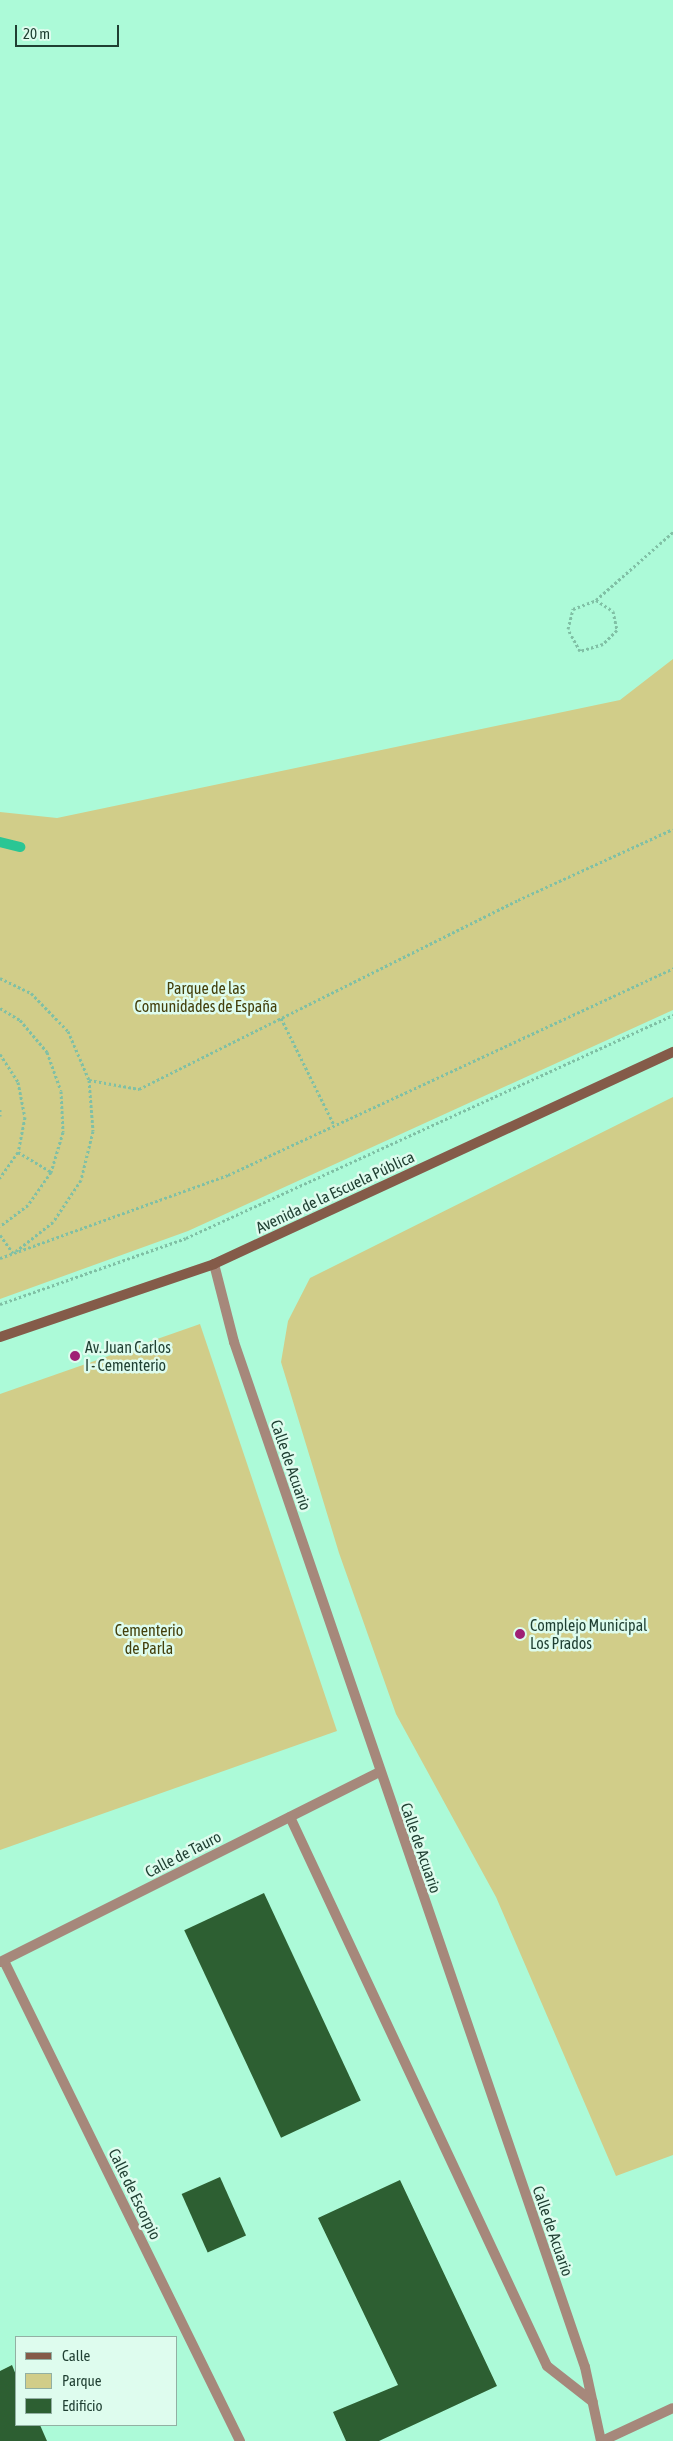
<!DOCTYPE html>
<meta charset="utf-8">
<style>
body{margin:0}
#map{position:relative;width:673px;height:2441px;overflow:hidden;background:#acfad8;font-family:"Asap Condensed",sans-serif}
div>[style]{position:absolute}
.green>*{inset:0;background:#d1cd89}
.stream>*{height:10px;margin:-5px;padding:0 5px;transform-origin:5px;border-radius:5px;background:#2ac694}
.building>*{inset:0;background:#2d5f32;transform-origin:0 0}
.path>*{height:3px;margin-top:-1.5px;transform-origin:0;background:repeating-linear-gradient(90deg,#80c0a5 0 2.5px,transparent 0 5px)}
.street>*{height:10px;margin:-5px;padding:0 5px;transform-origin:5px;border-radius:5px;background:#a6887b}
.secondary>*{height:10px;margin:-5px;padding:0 5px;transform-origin:5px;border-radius:5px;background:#845b49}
.dots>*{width:14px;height:14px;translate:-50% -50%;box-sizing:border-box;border:2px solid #defcee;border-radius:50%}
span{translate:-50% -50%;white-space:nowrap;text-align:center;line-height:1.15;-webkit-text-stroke:5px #defcee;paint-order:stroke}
.park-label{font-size:16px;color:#433f0b}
.street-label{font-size:16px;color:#1f3f32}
.poi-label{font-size:16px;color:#1f3f32}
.left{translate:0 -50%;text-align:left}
.legend{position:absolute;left:15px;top:2336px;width:162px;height:90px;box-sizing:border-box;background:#defcee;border:1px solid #92b0a3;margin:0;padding:6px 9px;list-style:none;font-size:15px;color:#1f3f32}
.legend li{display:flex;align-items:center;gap:10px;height:25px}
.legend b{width:25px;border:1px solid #92b0a3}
.scale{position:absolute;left:15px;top:25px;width:104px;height:22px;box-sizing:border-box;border:2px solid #1f3f32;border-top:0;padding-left:6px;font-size:15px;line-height:18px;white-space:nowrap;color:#1f3f32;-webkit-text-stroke:4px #defcee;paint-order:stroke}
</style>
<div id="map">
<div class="green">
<i style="clip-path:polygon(673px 659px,673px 1010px,188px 1231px,0 1299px,0 812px,57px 818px,620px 700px)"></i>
<i style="clip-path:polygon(673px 1097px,673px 2155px,616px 2176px,496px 1897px,396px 1714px,339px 1553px,281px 1362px,288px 1321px,310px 1278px)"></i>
<i style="clip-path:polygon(200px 1324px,337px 1731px,0 1850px,0 1394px)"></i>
</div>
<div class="stream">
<i style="left:0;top:842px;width:21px;rotate:14deg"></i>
</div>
<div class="building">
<i style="left:264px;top:1893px;width:229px;height:88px;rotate:65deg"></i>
<i style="left:220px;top:2177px;width:64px;height:42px;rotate:66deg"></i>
<i style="clip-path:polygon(400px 2180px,497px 2386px,379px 2441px,346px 2441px,333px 2412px,398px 2385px,318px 2218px)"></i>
<i style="clip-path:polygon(12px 2365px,16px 2375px,16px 2425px,40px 2425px,47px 2441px,0 2441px,0 2371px)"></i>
</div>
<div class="path">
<i style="left:596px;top:600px;width:20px;rotate:33deg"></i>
<i style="left:613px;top:611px;width:19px;rotate:78deg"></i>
<i style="left:617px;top:630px;width:20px;rotate:135deg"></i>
<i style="left:603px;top:644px;width:24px;rotate:163deg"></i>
<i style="left:580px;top:651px;width:25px;rotate:-119deg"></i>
<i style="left:568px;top:629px;width:21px;rotate:-76deg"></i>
<i style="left:573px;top:609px;width:25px;rotate:-21deg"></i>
<i style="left:596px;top:600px;width:103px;rotate:-41.4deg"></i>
<i style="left:0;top:978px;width:34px;rotate:26deg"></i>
<i style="left:31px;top:993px;width:53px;rotate:45.8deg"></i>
<i style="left:68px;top:1031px;width:53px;rotate:66.8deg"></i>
<i style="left:89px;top:1080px;width:51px;rotate:85.5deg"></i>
<i style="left:93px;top:1131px;width:50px;rotate:103.8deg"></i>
<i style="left:81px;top:1180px;width:50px;rotate:123.7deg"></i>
<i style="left:53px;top:1222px;width:47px;rotate:141.9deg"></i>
<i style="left:0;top:1008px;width:23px;rotate:31deg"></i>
<i style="left:20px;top:1020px;width:42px;rotate:49.8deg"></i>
<i style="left:47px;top:1052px;width:41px;rotate:70.3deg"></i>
<i style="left:61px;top:1091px;width:41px;rotate:87.2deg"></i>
<i style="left:63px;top:1132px;width:42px;rotate:106.7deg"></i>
<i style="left:51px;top:1172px;width:40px;rotate:124.9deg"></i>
<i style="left:28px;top:1205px;width:35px;rotate:143deg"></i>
<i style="left:281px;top:1018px;width:119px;rotate:63.6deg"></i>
<i style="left:0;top:1054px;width:33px;rotate:57deg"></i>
<i style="left:18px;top:1082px;width:36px;rotate:79deg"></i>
<i style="left:25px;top:1117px;width:36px;rotate:101deg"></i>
<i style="left:18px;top:1152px;width:32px;rotate:125deg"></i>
<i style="left:89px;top:1080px;width:51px;rotate:10.2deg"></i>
<i style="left:139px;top:1089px;width:424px;rotate:-26.5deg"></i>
<i style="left:518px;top:900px;width:170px;rotate:-24.6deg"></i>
<i style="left:0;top:1109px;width:7px;rotate:90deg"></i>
<i style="left:18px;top:1152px;width:39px;rotate:31deg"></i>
<i style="left:0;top:1235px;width:22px;rotate:54deg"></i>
<i style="left:0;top:1258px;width:243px;rotate:-20deg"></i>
<i style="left:228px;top:1175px;width:491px;rotate:-24.9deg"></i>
<i style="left:0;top:1304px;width:197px;rotate:-19.5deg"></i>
<i style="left:186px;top:1238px;width:536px;rotate:-24.6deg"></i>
</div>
<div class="street">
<i style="left:214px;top:1264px;width:81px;rotate:75.6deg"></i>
<i style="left:234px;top:1342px;width:1083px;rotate:71.1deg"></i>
<i style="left:585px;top:2367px;width:76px;rotate:77.8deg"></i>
<i style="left:290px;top:1817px;width:606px;rotate:64.91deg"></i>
<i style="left:547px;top:2366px;width:58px;rotate:38deg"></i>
<i style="left:4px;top:1961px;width:535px;rotate:63.82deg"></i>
<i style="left:0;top:1962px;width:424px;rotate:-26.6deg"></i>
<i style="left:602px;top:2441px;width:78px;rotate:-24.9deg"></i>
</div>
<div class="secondary">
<i style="left:0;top:1337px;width:226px;rotate:-18.8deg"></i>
<i style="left:214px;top:1264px;width:506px;rotate:-24.79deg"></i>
</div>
<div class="dots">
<i style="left:75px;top:1356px;background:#9f2074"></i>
<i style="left:520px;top:1634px;background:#9f2074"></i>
</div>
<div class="park-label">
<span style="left:206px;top:997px">Parque de las<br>Comunidades de España</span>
<span style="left:149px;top:1639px">Cementerio<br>de Parla</span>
</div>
<div class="street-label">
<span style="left:335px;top:1192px;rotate:-25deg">Avenida de la Escuela Pública</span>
<span style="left:291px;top:1465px;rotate:71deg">Calle de Acuario</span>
<span style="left:421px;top:1848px;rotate:71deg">Calle de Acuario</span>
<span style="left:183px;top:1854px;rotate:-27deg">Calle de Tauro</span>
<span style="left:135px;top:2194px;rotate:64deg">Calle de Escorpio</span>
<span style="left:553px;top:2231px;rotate:71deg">Calle de Acuario</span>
</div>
<div class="poi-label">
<span class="left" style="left:85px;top:1356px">Av. Juan Carlos<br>I - Cementerio</span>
<span class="left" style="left:530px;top:1634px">Complejo Municipal<br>Los Prados</span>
</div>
<ul class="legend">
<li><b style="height:6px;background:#845b49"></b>Calle</li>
<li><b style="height:14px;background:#d1cd89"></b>Parque</li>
<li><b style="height:14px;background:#2d5f32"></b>Edificio</li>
</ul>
<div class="scale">20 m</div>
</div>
